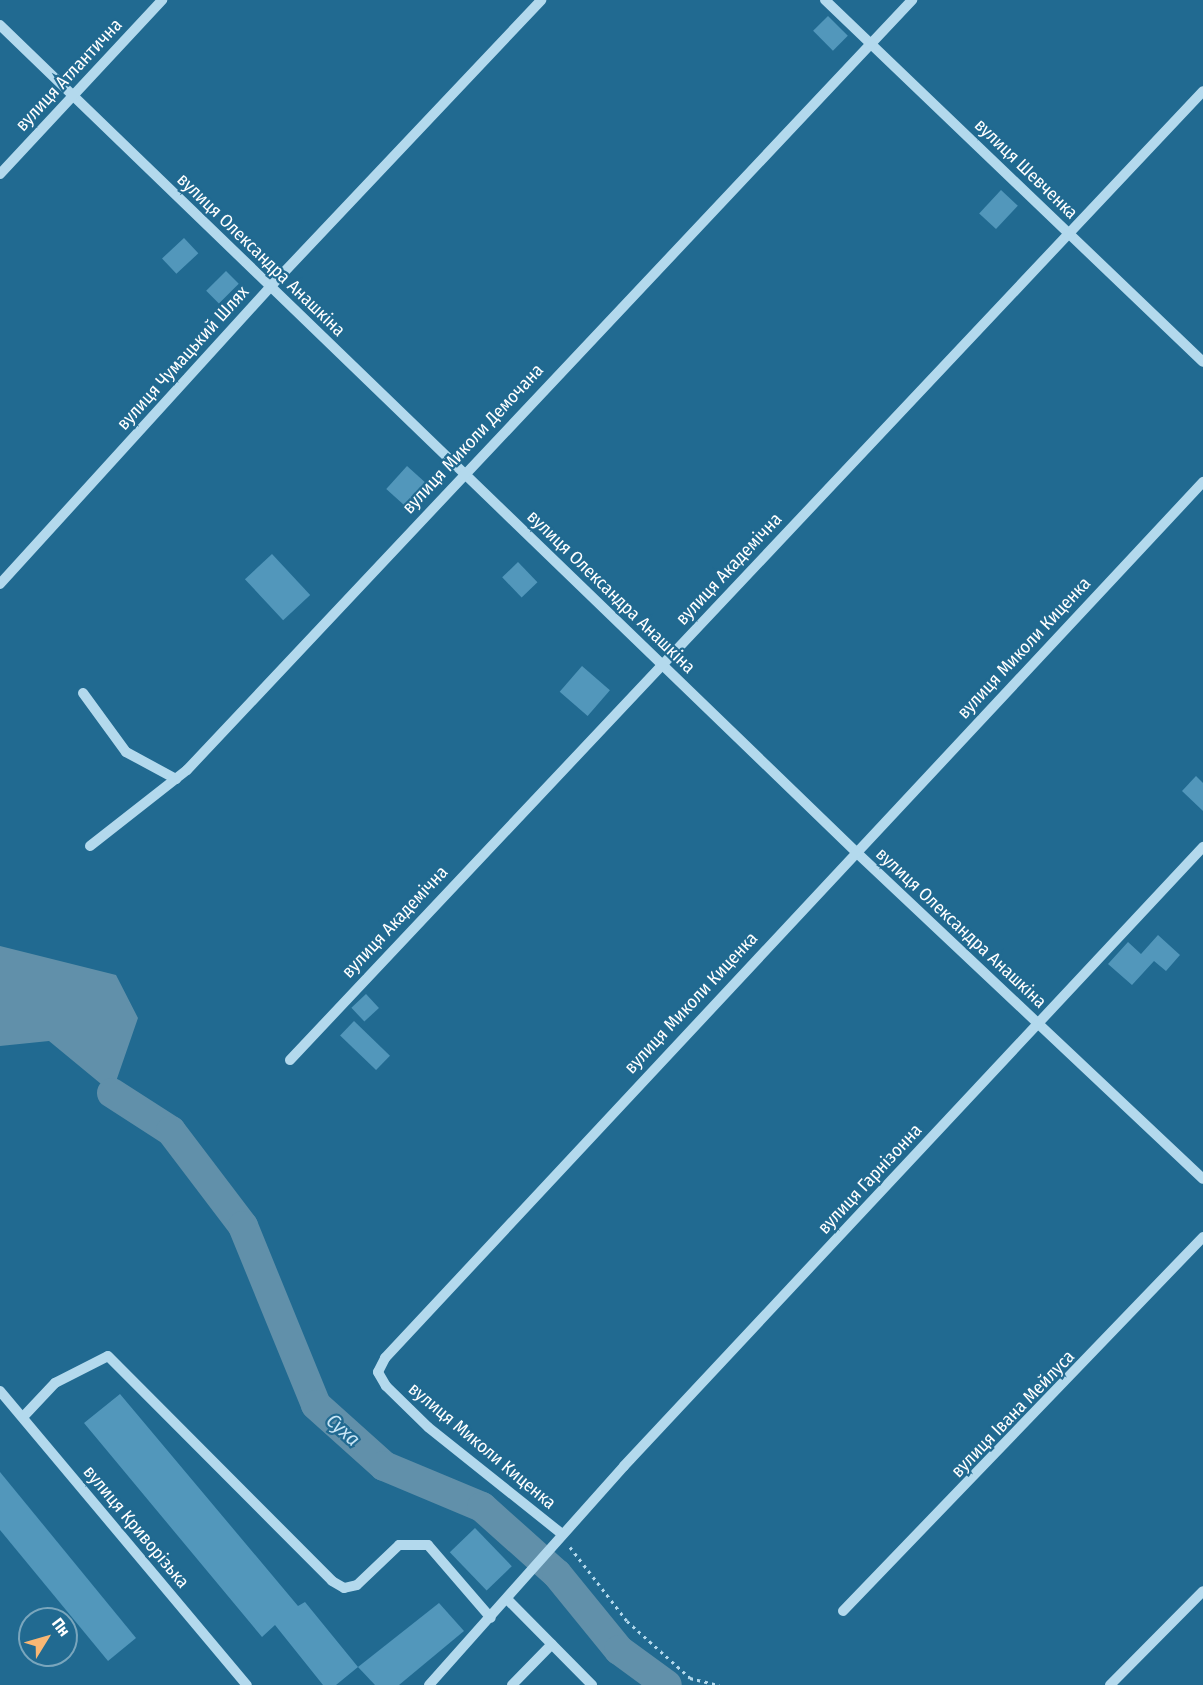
<!DOCTYPE html>
<meta charset="utf-8">
<style>
body{margin:0}
#map{position:relative;width:1203px;height:1685px;overflow:hidden;background:#216a91;font-family:"Fira Sans Condensed",sans-serif}
div>[style]{position:absolute}
.water>*{inset:0;background:#6190aa}
.river>*{height:30px;margin:-15px;padding:0 15px;transform-origin:15px;border-radius:15px;background:#6190aa}
.building>*{inset:0;background:#5297bb;transform-origin:0 0}
.path>*{height:3px;margin-top:-1.5px;transform-origin:0;background:repeating-linear-gradient(90deg,#b3d9ed 0 3px,transparent 0 7.5px)}
.minor>*{height:10px;margin:-5px;padding:0 5px;transform-origin:5px;border-radius:5px;background:#b3d9ed}
span{translate:-50% -50%;white-space:nowrap;text-align:center;line-height:1.15;-webkit-text-stroke:4.5px #216a91;paint-order:stroke}
.street-label{font-size:18px;color:#fff}
.water-label{font-size:20px;color:#c9e6f6;font-style:italic}
.north{position:absolute;left:18px;top:1607px;width:60px;height:60px;box-sizing:border-box;background:#216a91;border:2px solid #7aa6bd;border-radius:50%;rotate:53deg;font-size:16px;font-weight:700;line-height:24px;text-align:center;color:#fff}
.north::after{content:'';display:block;margin:auto;width:21px;height:27px;background:#f9b774;clip-path:polygon(50% 0,100% 100%,50% 72%,0 100%)}
</style>
<div id="map">
<div class="water">
<i style="clip-path:polygon(0 946px,116px 975px,138px 1018px,112px 1093px,49px 1041px,0 1046px)"></i>
</div>
<div class="river">
<i style="left:112px;top:1093px;width:70px;rotate:32.8deg"></i>
<i style="left:171px;top:1131px;width:119px;rotate:52.8deg"></i>
<i style="left:243px;top:1226px;width:193px;rotate:67.8deg"></i>
<i style="left:316px;top:1405px;width:91px;rotate:41.9deg"></i>
<i style="left:384px;top:1466px;width:106px;rotate:22.7deg"></i>
<i style="left:482px;top:1507px;width:101px;rotate:41.8deg"></i>
<i style="left:557px;top:1574px;width:98px;rotate:50.8deg"></i>
<i style="left:619px;top:1650px;width:59px;rotate:36.1deg"></i>
</div>
<div class="building">
<i style="left:828px;top:16px;width:28px;height:21px;rotate:45deg"></i>
<i style="left:1001px;top:190px;width:23px;height:32px;rotate:43deg"></i>
<i style="left:184px;top:238px;width:21px;height:30px;rotate:47deg"></i>
<i style="left:226px;top:271px;width:18px;height:28px;rotate:45deg"></i>
<i style="left:407px;top:466px;width:25px;height:31px;rotate:42deg"></i>
<i style="left:272px;top:554px;width:56px;height:37px;rotate:47deg"></i>
<i style="left:518px;top:562px;width:28px;height:22px;rotate:46deg"></i>
<i style="left:582px;top:666px;width:37px;height:34px;rotate:41deg"></i>
<i style="clip-path:polygon(1196px 776px,1203px 783px,1203px 811px,1182px 791px)"></i>
<i style="clip-path:polygon(1158px 935px,1180px 955px,1166px 971px,1154px 961px,1132px 985px,1108px 964px,1128px 942px,1141px 954px)"></i>
<i style="left:366px;top:994px;width:19px;height:20px;rotate:47deg"></i>
<i style="left:354px;top:1021px;width:50px;height:20px;rotate:44deg"></i>
<i style="clip-path:polygon(120px 1394px,298px 1606px,305px 1602px,358px 1667px,336px 1685px,323px 1685px,275px 1625px,262px 1637px,84px 1423px)"></i>
<i style="clip-path:polygon(0 1472px,136px 1638px,108px 1661px,0 1530px)"></i>
<i style="left:475px;top:1528px;width:53px;height:35px;rotate:46deg"></i>
<i style="clip-path:polygon(439px 1603px,464px 1631px,399px 1685px,375px 1685px,358px 1667px)"></i>
</div>
<div class="path">
<i style="left:570px;top:1547px;width:93px;rotate:52.4deg"></i>
<i style="left:627px;top:1621px;width:85px;rotate:42.1deg"></i>
<i style="left:690px;top:1678px;width:30px;rotate:14deg"></i>
</div>
<div class="minor">
<i style="left:825px;top:0;width:523px;rotate:43.76deg"></i>
<i style="left:0;top:25px;width:1189px;rotate:44.01deg"></i>
<i style="left:855px;top:851px;width:478px;rotate:43.3deg"></i>
<i style="left:0;top:174px;width:238px;rotate:-47deg"></i>
<i style="left:0;top:584px;width:401px;rotate:-47.7deg"></i>
<i style="left:270px;top:287px;width:395px;rotate:-46.6deg"></i>
<i style="left:83px;top:693px;width:73px;rotate:53.9deg"></i>
<i style="left:126px;top:752px;width:57px;rotate:28.4deg"></i>
<i style="left:90px;top:846px;width:123px;rotate:-38.1deg"></i>
<i style="left:187px;top:770px;width:1058px;rotate:-46.72deg"></i>
<i style="left:290px;top:1060px;width:1331px;rotate:-46.7deg"></i>
<i style="left:0;top:1391px;width:384px;rotate:50deg"></i>
<i style="left:23px;top:1417px;width:47px;rotate:-46.7deg"></i>
<i style="left:55px;top:1383px;width:59px;rotate:-27deg"></i>
<i style="left:108px;top:1356px;width:317px;rotate:45.1deg"></i>
<i style="left:332px;top:1581px;width:14px;rotate:30deg"></i>
<i style="left:344px;top:1588px;width:13px;rotate:-13deg"></i>
<i style="left:357px;top:1585px;width:58px;rotate:-43.6deg"></i>
<i style="left:399px;top:1545px;width:29px"></i>
<i style="left:428px;top:1545px;width:96px;rotate:49.2deg"></i>
<i style="left:562px;top:1534px;width:171px;rotate:-141.4deg"></i>
<i style="left:428px;top:1427px;width:59px;rotate:-135.7deg"></i>
<i style="left:386px;top:1386px;width:16px;rotate:-120deg"></i>
<i style="left:378px;top:1372px;width:16px;rotate:-63deg"></i>
<i style="left:385px;top:1358px;width:1199px;rotate:-46.96deg"></i>
<i style="left:507px;top:1599px;width:121px;rotate:45.3deg"></i>
<i style="left:843px;top:1611px;width:519px;rotate:-46.09deg"></i>
<i style="left:429px;top:1685px;width:293px;rotate:-48.3deg"></i>
<i style="left:624px;top:1466px;width:848px;rotate:-46.91deg"></i>
<i style="left:512px;top:1685px;width:57px;rotate:-45.7deg"></i>
<i style="left:1110px;top:1685px;width:132px;rotate:-45.3deg"></i>
</div>
<div class="street-label">
<span style="left:69px;top:75px;rotate:-47deg">вулиця Атлантична</span>
<span style="left:1026px;top:169px;rotate:44deg">вулиця Шевченка</span>
<span style="left:261px;top:255px;rotate:44deg">вулиця Олександра Анашкіна</span>
<span style="left:183px;top:358px;rotate:-48deg">вулиця Чумацький Шлях</span>
<span style="left:473px;top:439px;rotate:-47deg">вулиця Миколи Демочана</span>
<span style="left:729px;top:569px;rotate:-47deg">вулиця Академічна</span>
<span style="left:611px;top:592px;rotate:44deg">вулиця Олександра Анашкіна</span>
<span style="left:1024px;top:648px;rotate:-47deg">вулиця Миколи Киценка</span>
<span style="left:395px;top:922px;rotate:-47deg">вулиця Академічна</span>
<span style="left:961px;top:928px;rotate:43deg">вулиця Олександра Анашкіна</span>
<span style="left:691px;top:1003px;rotate:-47deg">вулиця Миколи Киценка</span>
<span style="left:870px;top:1179px;rotate:-47deg">вулиця Гарнізонна</span>
<span style="left:1013px;top:1414px;rotate:-46deg">вулиця Івана Мейлуса</span>
<span style="left:482px;top:1446px;rotate:40deg">вулиця Миколи Киценка</span>
<span style="left:136px;top:1527px;rotate:50deg">вулиця Криворізька</span>
</div>
<div class="water-label">
<span style="left:343px;top:1430px;rotate:42deg">Суха</span>
</div>
<div class="north">Пн</div>
</div>
